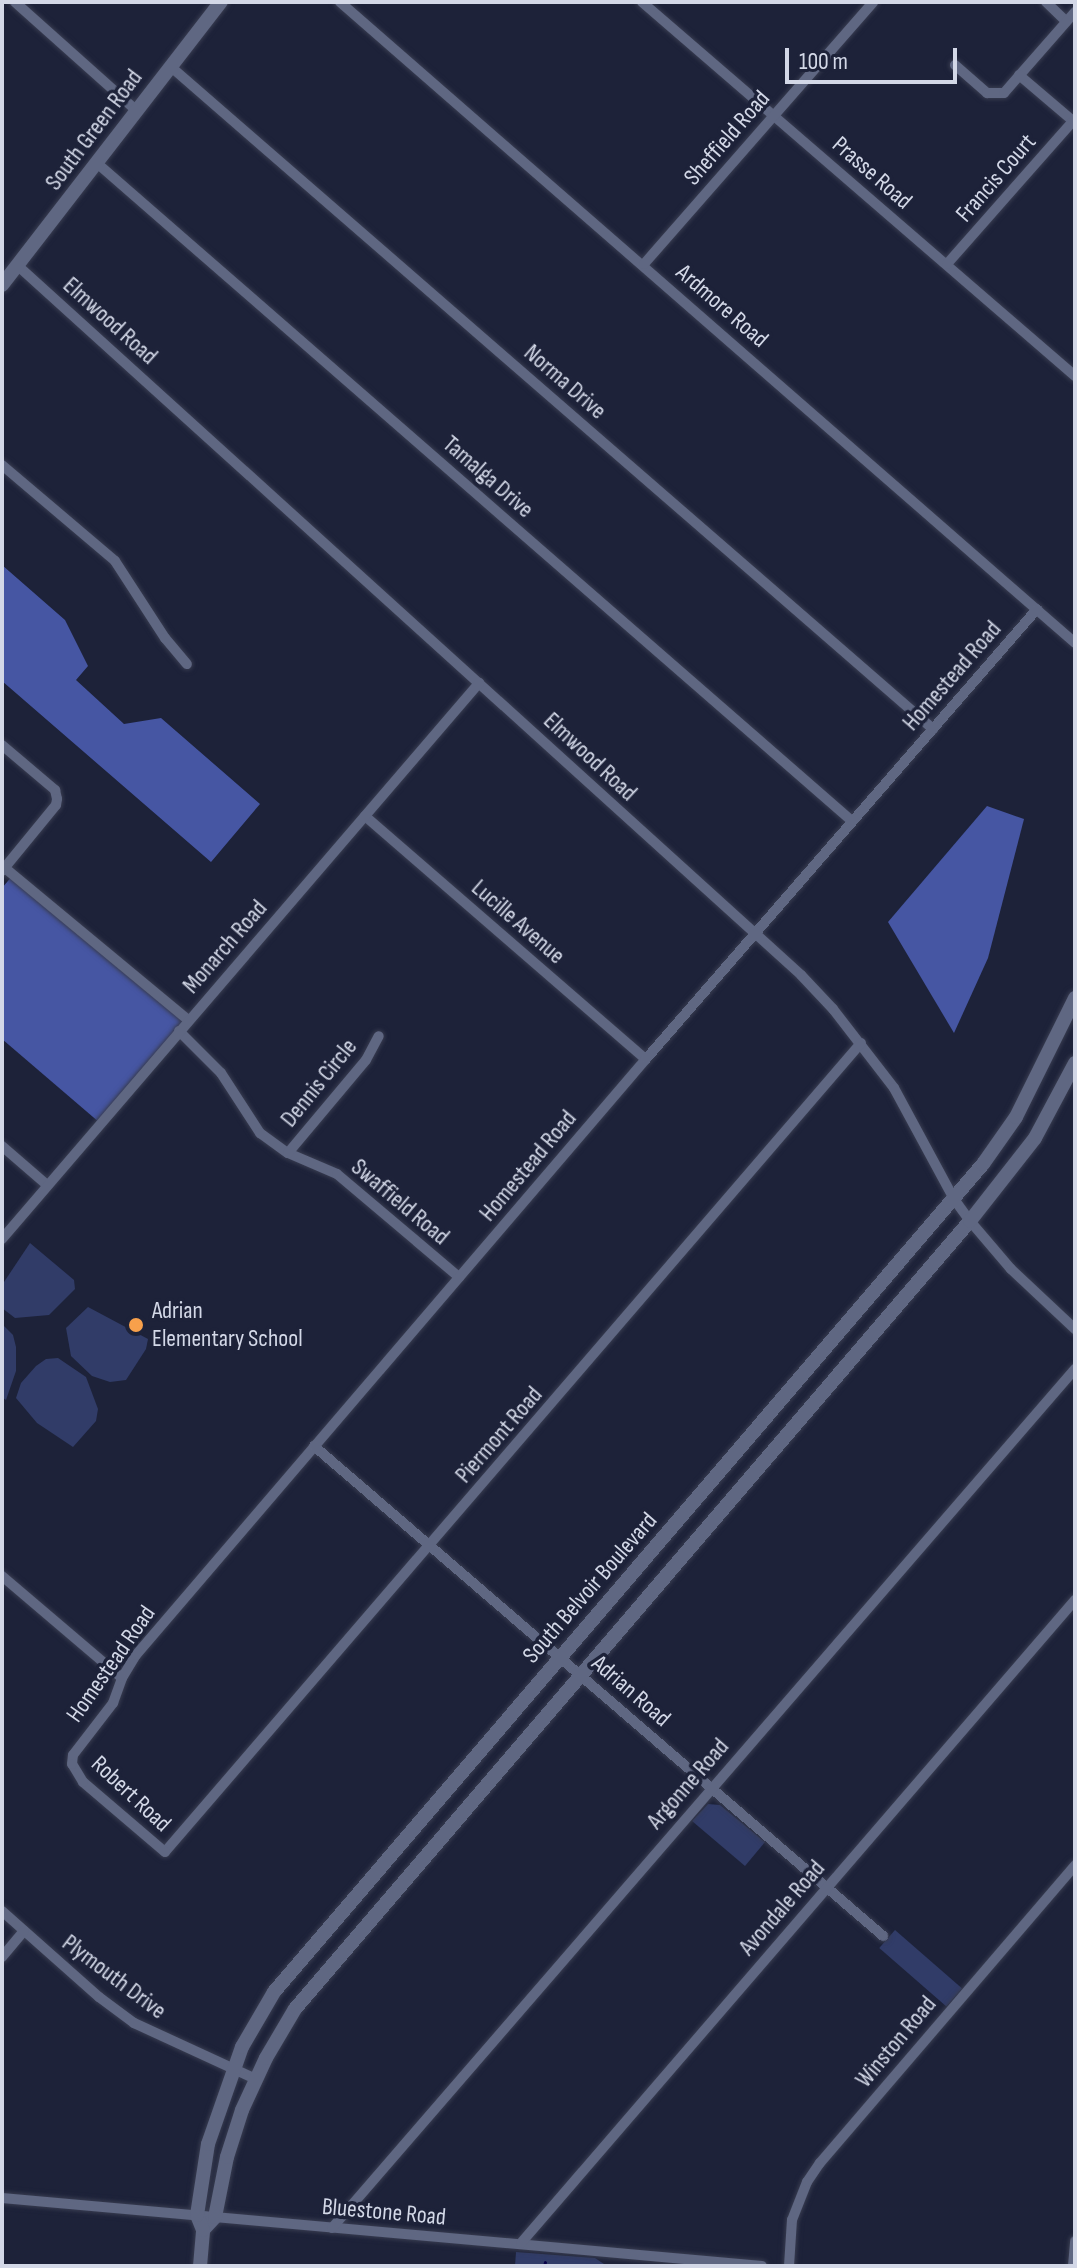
<!DOCTYPE html>
<style>
body{margin:0}
#map{position:relative;width:1077px;height:2268px;overflow:hidden;background:#1d2239;font-family:"Sofia Sans Condensed",sans-serif}
div>[style]{position:absolute}
.green>*{inset:0;background:#313c68;transform-origin:0 0}
.forest>*{inset:0;background:#4656a3}
.stream>*{height:3px;margin:-1.5px;padding:0 1.5px;transform-origin:1.5px;border-radius:1.5px;background:#080048}
.roads{filter:drop-shadow(0 0 2px #383c50) drop-shadow(0 0 2px #383c50)}
.street>*{height:10px;margin:-5px;padding:0 5px;transform-origin:5px;border-radius:5px;background:#5f6782}
.secondary>*{height:14px;margin:-7px;padding:0 7px;transform-origin:7px;border-radius:7px;background:#5f6782}
.dots>*{width:22px;height:22px;translate:-50% -50%;box-sizing:border-box;border:4px solid #1d2239;border-radius:50%}
span{translate:-50% -50%;white-space:nowrap;text-align:center;line-height:1.15;-webkit-text-stroke:7px #1d2239;paint-order:stroke}
.street-label{font-size:24px;color:#d3d8e7}
.poi-label{font-size:24px;color:#d3d8e7}
.left{translate:0 -50%;text-align:left}
.frame{position:absolute;inset:0;border:4px solid #d3d8e7;pointer-events:none}
.scale{position:absolute;left:785px;top:48px;width:172px;height:36px;box-sizing:border-box;border:4px solid #d3d8e7;border-top:0;padding-left:10px;font-size:24px;line-height:28px;white-space:nowrap;color:#d3d8e7;-webkit-text-stroke:6px #1d2239;paint-order:stroke}
</style>
<div id="map">
<div class="green">
<i style="clip-path:polygon(30px 1243px,74px 1280px,75px 1289px,49px 1315px,15px 1318px,2px 1308px,2px 1285px)"></i>
<i style="clip-path:polygon(88px 1307px,148px 1339px,146px 1349px,126px 1380px,110px 1382px,92px 1376px,71px 1356px,66px 1328px)"></i>
<i style="clip-path:polygon(2px 1324px,13px 1335px,16px 1347px,16px 1371px,6px 1400px,2px 1397px)"></i>
<i style="clip-path:polygon(58px 1358px,86px 1377px,98px 1409px,96px 1421px,73px 1447px,37px 1423px,16px 1398px,21px 1383px,36px 1366px,46px 1359px)"></i>
<i style="clip-path:polygon(708px 1804px,720px 1805px,765px 1842px,745px 1866px,692px 1821px)"></i>
<i style="left:895px;top:1930px;width:89px;height:24px;rotate:41deg"></i>
<i style="clip-path:polygon(516px 2252px,595px 2258px,607px 2266px,515px 2266px)"></i>
</div>
<div class="forest">
<i style="clip-path:polygon(2px 565px,65px 620px,88px 666px,76px 680px,124px 724px,161px 718px,260px 804px,211px 862px,2px 681px)"></i>
<i style="clip-path:polygon(987px 806px,1024px 819px,988px 958px,954px 1033px,888px 922px)"></i>
<i style="clip-path:polygon(13px 875px,188px 1020px,100px 1123px,2px 1039px,2px 888px)"></i>
</div>
<div class="stream">
<i style="left:544px;top:2266px;width:4px;rotate:-76deg"></i>
</div>
<div class="roads">
<div class="street">
<i style="left:15px;top:2px;width:162px;rotate:41.8deg"></i>
<i style="left:340px;top:2px;width:975px;rotate:41.09deg"></i>
<i style="left:642px;top:2px;width:572px;rotate:40.82deg"></i>
<i style="left:1046px;top:2px;width:28px;rotate:44deg"></i>
<i style="left:955px;top:65px;width:43px;rotate:41.2deg"></i>
<i style="left:987px;top:93px;width:17px"></i>
<i style="left:1004px;top:93px;width:108px;rotate:-48.8deg"></i>
<i style="left:170px;top:66px;width:1011px;rotate:40.99deg"></i>
<i style="left:1019px;top:75px;width:71px;rotate:40.4deg"></i>
<i style="left:98px;top:164px;width:1000px;rotate:41.07deg"></i>
<i style="left:644px;top:264px;width:348px;rotate:-48.8deg"></i>
<i style="left:947px;top:264px;width:193px;rotate:-48.6deg"></i>
<i style="left:17px;top:265px;width:1058px;rotate:42.16deg"></i>
<i style="left:801px;top:975px;width:47px;rotate:46.7deg"></i>
<i style="left:833px;top:1009px;width:100px;rotate:52.3deg"></i>
<i style="left:894px;top:1088px;width:126px;rotate:61.6deg"></i>
<i style="left:954px;top:1199px;width:27px;rotate:54deg"></i>
<i style="left:970px;top:1221px;width:63px;rotate:49.5deg"></i>
<i style="left:1011px;top:1269px;width:88px;rotate:43.2deg"></i>
<i style="left:2px;top:465px;width:148px;rotate:40.3deg"></i>
<i style="left:115px;top:561px;width:92px;rotate:57deg"></i>
<i style="left:165px;top:638px;width:34px;rotate:50deg"></i>
<i style="left:2px;top:745px;width:70px;rotate:40.3deg"></i>
<i style="left:55px;top:790px;width:9px;rotate:77deg"></i>
<i style="left:57px;top:799px;width:6px;rotate:99deg"></i>
<i style="left:56px;top:805px;width:85px;rotate:129.3deg"></i>
<i style="left:365px;top:816px;width:371px;rotate:40.9deg"></i>
<i style="left:5px;top:868px;width:238px;rotate:39.7deg"></i>
<i style="left:179px;top:1031px;width:59px;rotate:45deg"></i>
<i style="left:221px;top:1073px;width:72px;rotate:57deg"></i>
<i style="left:260px;top:1133px;width:34px;rotate:36deg"></i>
<i style="left:288px;top:1153px;width:53px;rotate:23.2deg"></i>
<i style="left:337px;top:1174px;width:160px;rotate:40.2deg"></i>
<i style="left:861px;top:1043px;width:1067px;rotate:130.71deg"></i>
<i style="left:165px;top:1852px;width:108px;rotate:-139.5deg"></i>
<i style="left:83px;top:1782px;width:21px;rotate:-121deg"></i>
<i style="left:72px;top:1764px;width:9px;rotate:-84deg"></i>
<i style="left:73px;top:1755px;width:66px;rotate:-52.4deg"></i>
<i style="left:113px;top:1703px;width:27px;rotate:-70deg"></i>
<i style="left:122px;top:1678px;width:27px;rotate:-59deg"></i>
<i style="left:136px;top:1655px;width:784px;rotate:-49.45deg"></i>
<i style="left:646px;top:1059px;width:596px;rotate:-49.01deg"></i>
<i style="left:2px;top:1146px;width:60px;rotate:40.9deg"></i>
<i style="left:288px;top:1153px;width:121px;rotate:-50deg"></i>
<i style="left:366px;top:1060px;width:27px;rotate:-62deg"></i>
<i style="left:2px;top:1239px;width:733px;rotate:-49.37deg"></i>
<i style="left:314px;top:1446px;width:751px;rotate:40.73deg"></i>
<i style="left:2px;top:1576px;width:157px;rotate:40.4deg"></i>
<i style="left:2px;top:1911px;width:130px;rotate:41.6deg"></i>
<i style="left:99px;top:1997px;width:44px;rotate:36.6deg"></i>
<i style="left:134px;top:2023px;width:134px;rotate:24.7deg"></i>
<i style="left:2px;top:1957px;width:34px;rotate:-50deg"></i>
<i style="left:2px;top:2198px;width:763px;rotate:5.11deg"></i>
<i style="left:332px;top:2228px;width:1136px;rotate:-49.14deg"></i>
<i style="left:521px;top:2243px;width:849px;rotate:-49.25deg"></i>
<i style="left:789px;top:2266px;width:46px;rotate:-86.3deg"></i>
<i style="left:792px;top:2220px;width:41px;rotate:-68.5deg"></i>
<i style="left:807px;top:2182px;width:23px;rotate:-56deg"></i>
<i style="left:820px;top:2163px;width:392px;rotate:-49.4deg"></i>
<i style="left:1073px;top:2266px;width:25px;rotate:-85deg"></i>
</div>
<div class="secondary">
<i style="left:2px;top:285px;width:358px;rotate:-52.3deg"></i>
<i style="left:203px;top:2230px;width:18px;rotate:-47deg"></i>
<i style="left:215px;top:2217px;width:61px;rotate:-78.7deg"></i>
<i style="left:227px;top:2157px;width:49px;rotate:-72.3deg"></i>
<i style="left:242px;top:2110px;width:57px;rotate:-65.2deg"></i>
<i style="left:266px;top:2058px;width:57px;rotate:-59.4deg"></i>
<i style="left:295px;top:2009px;width:1038px;rotate:-49.42deg"></i>
<i style="left:970px;top:1221px;width:105px;rotate:-51.9deg"></i>
<i style="left:1035px;top:1138px;width:85px;rotate:-61.9deg"></i>
<i style="left:200px;top:2266px;width:36px;rotate:-85deg"></i>
<i style="left:203px;top:2230px;width:16px;rotate:-112deg"></i>
<i style="left:197px;top:2215px;width:72px;rotate:-81.2deg"></i>
<i style="left:208px;top:2144px;width:103px;rotate:-70.7deg"></i>
<i style="left:242px;top:2047px;width:64px;rotate:-59.8deg"></i>
<i style="left:274px;top:1992px;width:1090px;rotate:-49.43deg"></i>
<i style="left:983px;top:1164px;width:57px;rotate:-54.9deg"></i>
<i style="left:1016px;top:1117px;width:133px;rotate:-63.6deg"></i>
</div>
</div>
<div class="dots">
<i style="left:136px;top:1325px;background:#f8a04b"></i>
</div>
<div class="street-label">
<span style="left:94px;top:130px;rotate:-53deg">South Green Road</span>
<span style="left:727px;top:138px;rotate:-49deg">Sheffield Road</span>
<span style="left:872px;top:173px;rotate:41deg">Prasse Road</span>
<span style="left:996px;top:178px;rotate:-49deg">Francis Court</span>
<span style="left:722px;top:306px;rotate:41deg">Ardmore Road</span>
<span style="left:110px;top:321px;rotate:42deg">Elmwood Road</span>
<span style="left:565px;top:382px;rotate:41deg">Norma Drive</span>
<span style="left:488px;top:477px;rotate:41deg">Tamalga Drive</span>
<span style="left:952px;top:676px;rotate:-49deg">Homestead Road</span>
<span style="left:590px;top:757px;rotate:43deg">Elmwood Road</span>
<span style="left:518px;top:922px;rotate:41deg">Lucille Avenue</span>
<span style="left:225px;top:947px;rotate:-49deg">Monarch Road</span>
<span style="left:319px;top:1083px;rotate:-51deg">Dennis Circle</span>
<span style="left:528px;top:1166px;rotate:-50deg">Homestead Road</span>
<span style="left:400px;top:1202px;rotate:40deg">Swaffield Road</span>
<span style="left:499px;top:1435px;rotate:-49deg">Piermont Road</span>
<span style="left:590px;top:1588px;rotate:-49deg">South Belvoir Boulevard</span>
<span style="left:111px;top:1664px;rotate:-55deg">Homestead Road</span>
<span style="left:631px;top:1691px;rotate:41deg">Adrian Road</span>
<span style="left:688px;top:1784px;rotate:-49deg">Argonne Road</span>
<span style="left:131px;top:1794px;rotate:43deg">Robert Road</span>
<span style="left:782px;top:1908px;rotate:-49deg">Avondale Road</span>
<span style="left:114px;top:1977px;rotate:37deg">Plymouth Drive</span>
<span style="left:896px;top:2042px;rotate:-50deg">Winston Road</span>
<span style="left:384px;top:2212px;rotate:5deg">Bluestone Road</span>
</div>
<div class="poi-label">
<span class="left" style="left:152px;top:1325px">Adrian<br>Elementary School</span>
</div>
<div class="frame"></div>
<div class="scale">100 m</div>
</div>
